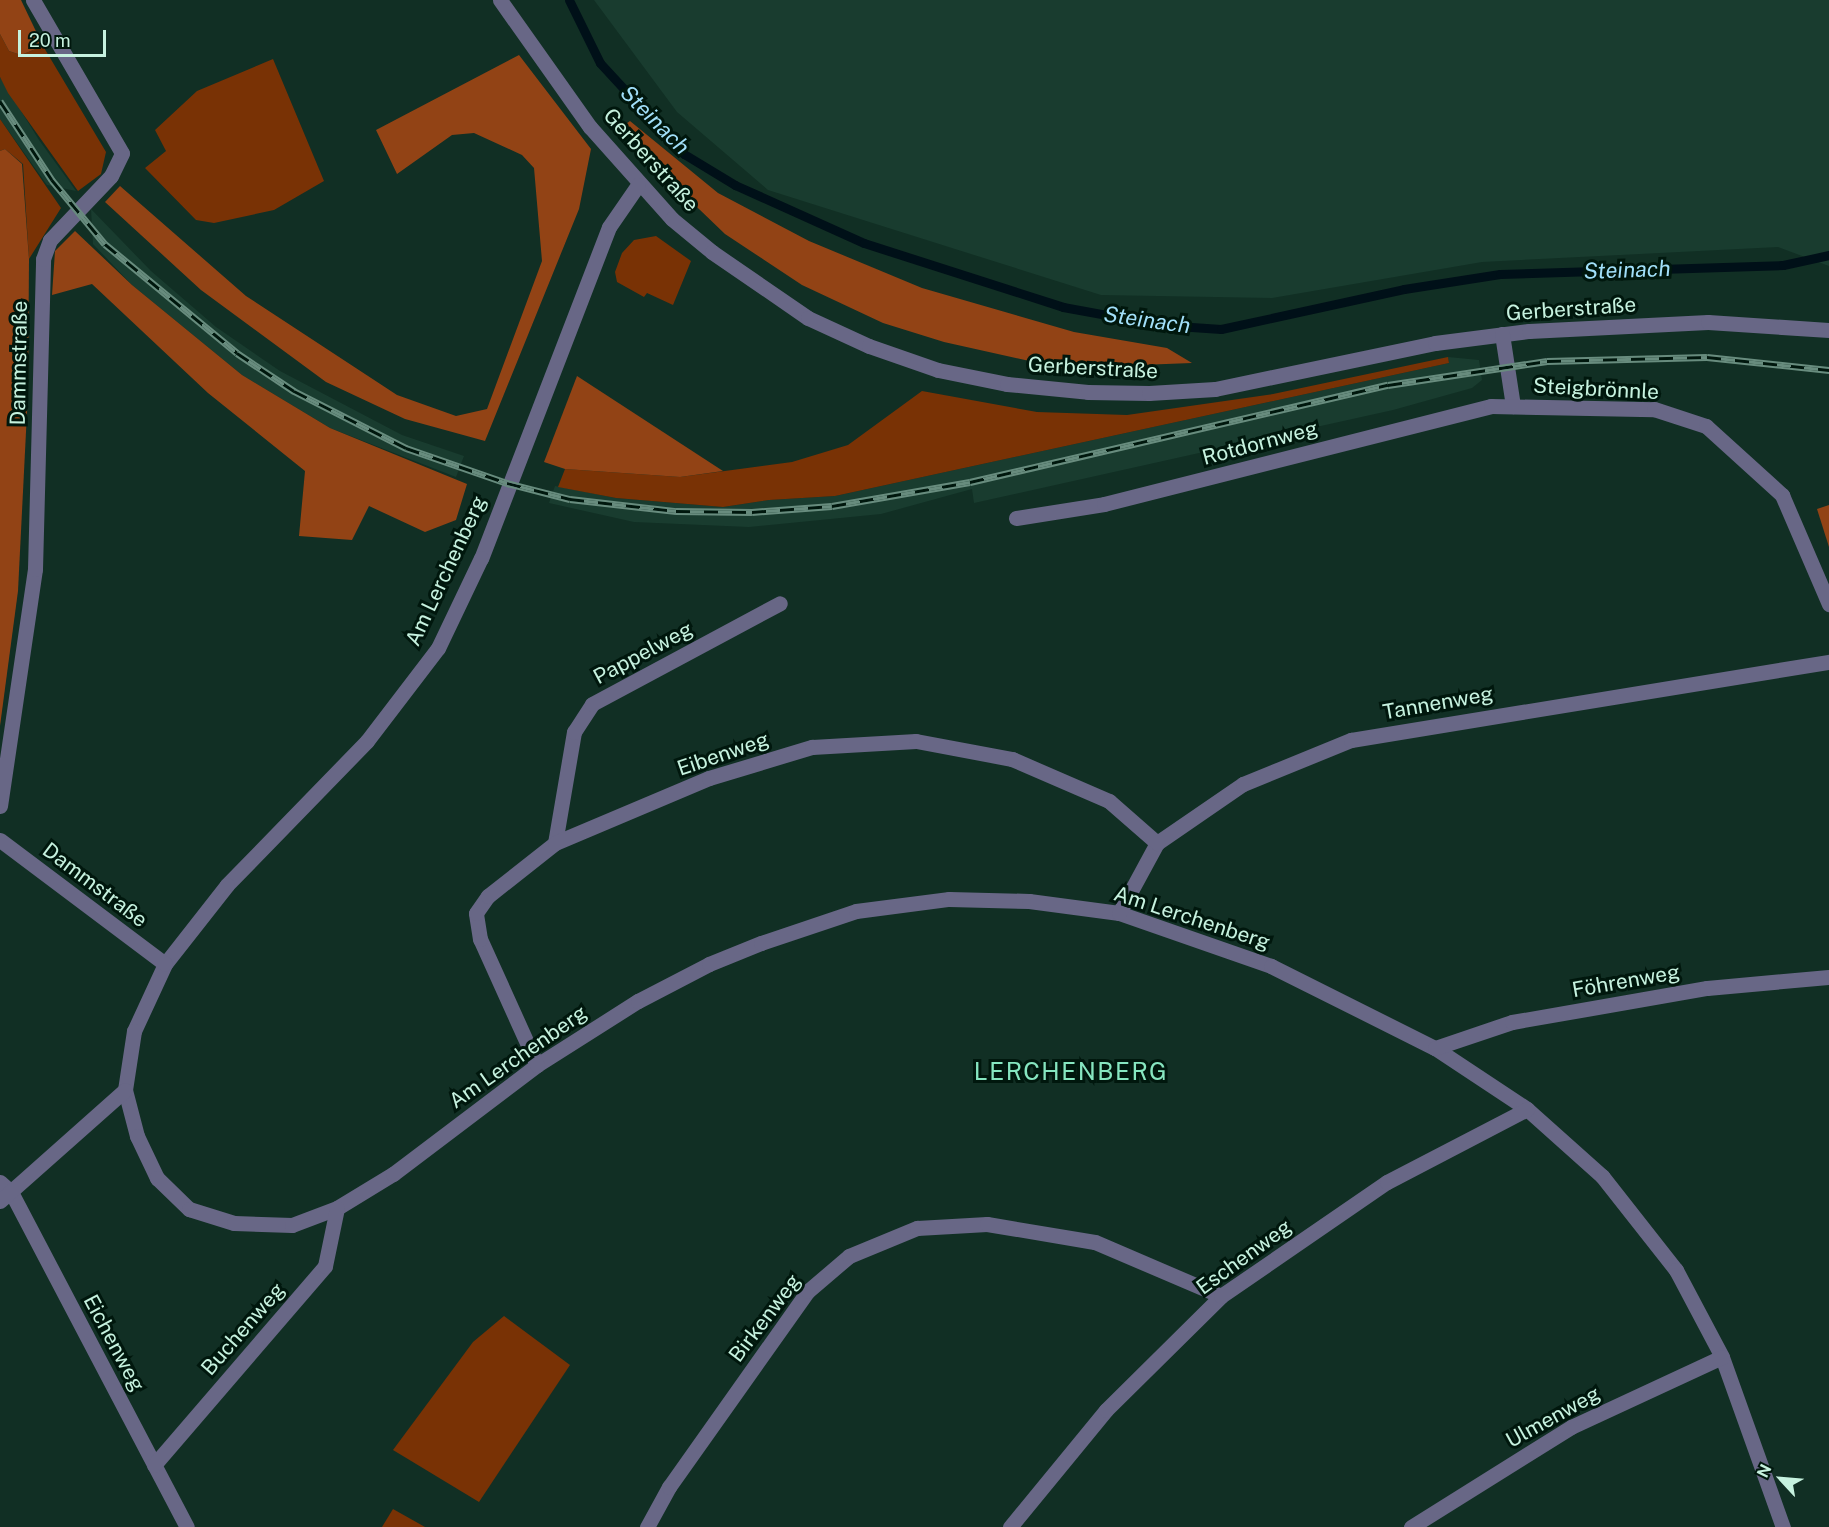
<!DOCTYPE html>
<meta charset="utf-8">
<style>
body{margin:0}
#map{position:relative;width:1829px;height:1527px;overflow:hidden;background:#112f24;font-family:"Public Sans",sans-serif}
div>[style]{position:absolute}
.built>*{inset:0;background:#193c2f}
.green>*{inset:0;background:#793205}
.forest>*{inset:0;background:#924315}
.stream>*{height:9px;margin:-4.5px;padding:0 4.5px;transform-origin:4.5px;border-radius:4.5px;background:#001018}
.minor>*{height:15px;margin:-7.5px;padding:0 7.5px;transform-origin:7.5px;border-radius:7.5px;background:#686786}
.rail>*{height:7px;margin-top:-3.5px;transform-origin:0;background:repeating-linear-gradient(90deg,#00170d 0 14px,#688c7e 0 28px);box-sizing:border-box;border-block:2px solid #688c7e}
span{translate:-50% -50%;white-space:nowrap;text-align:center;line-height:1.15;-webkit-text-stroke:6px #00170d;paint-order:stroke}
.street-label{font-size:21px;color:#c6f2df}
.water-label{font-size:22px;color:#a1dff9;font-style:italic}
.quarter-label{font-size:24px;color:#86e6c0;letter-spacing:1.5px}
.north{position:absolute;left:1751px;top:1449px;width:60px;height:60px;-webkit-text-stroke:4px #00170d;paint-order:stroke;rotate:296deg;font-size:16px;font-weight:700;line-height:24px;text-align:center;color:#c6f2df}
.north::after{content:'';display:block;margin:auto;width:21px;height:27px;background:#c6f2df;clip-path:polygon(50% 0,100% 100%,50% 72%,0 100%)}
.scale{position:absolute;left:18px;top:30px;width:88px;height:27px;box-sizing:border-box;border:3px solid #c6f2df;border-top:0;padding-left:8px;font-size:18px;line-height:21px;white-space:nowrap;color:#c6f2df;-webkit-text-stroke:4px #00170d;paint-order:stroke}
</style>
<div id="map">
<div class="built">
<i style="clip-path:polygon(594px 0,1829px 0,1829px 266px,1778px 247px,1482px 262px,1272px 298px,1101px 295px,768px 190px,677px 112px)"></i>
<i style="clip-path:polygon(0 77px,39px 140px,76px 191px,47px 185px,0 119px)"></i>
<i style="clip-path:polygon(91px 209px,151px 271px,216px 327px,280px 371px,402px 435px,464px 456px,456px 477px,330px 428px,242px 375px,132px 285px,93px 244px)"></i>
<i style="clip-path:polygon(1448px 357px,1479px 360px,1482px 380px,1472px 388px,1393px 410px,974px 503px,972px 489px,881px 514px,749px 527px,634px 522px,549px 503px,555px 486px,616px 498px,723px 507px,769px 500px,835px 496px,1449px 363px)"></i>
</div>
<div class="green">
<i style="clip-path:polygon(0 34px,9px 51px,21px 55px,43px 46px,106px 152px,101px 174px,78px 191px,8px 93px,0 77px)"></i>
<i style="clip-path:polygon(273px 59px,324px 181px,274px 210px,214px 223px,196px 220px,145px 168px,166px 151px,155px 130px,197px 91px)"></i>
<i style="clip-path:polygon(0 119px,61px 208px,29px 259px,23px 164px,5px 149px,0 151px)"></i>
<i style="clip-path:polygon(656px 236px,691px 261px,673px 305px,647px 293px,644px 297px,617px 282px,615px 272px,622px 253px,634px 240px)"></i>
<i style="clip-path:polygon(1448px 357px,1449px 363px,835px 496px,769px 500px,723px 507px,616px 498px,558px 487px,565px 469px,680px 477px,792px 462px,848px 445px,922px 391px,1037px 412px,1127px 415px,1273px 394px)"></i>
<i style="clip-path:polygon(504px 1316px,570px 1365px,479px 1502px,393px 1450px,473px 1342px)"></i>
<i style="clip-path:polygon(393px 1509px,425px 1527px,382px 1527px)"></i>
</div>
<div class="forest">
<i style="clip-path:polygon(0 0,21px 0,43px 46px,21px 55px,9px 51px,0 34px)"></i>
<i style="clip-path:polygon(519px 55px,591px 149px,579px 209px,485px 441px,405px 419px,326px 382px,201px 290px,105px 202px,120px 186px,246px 296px,397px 395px,456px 416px,487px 409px,542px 261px,534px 168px,522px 155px,474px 133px,452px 135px,397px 174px,376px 130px)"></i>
<i style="clip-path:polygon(630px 121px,718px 193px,809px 241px,922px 288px,1074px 332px,1167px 348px,1192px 363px,1061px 368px,944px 342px,883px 323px,802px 285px,725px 234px,673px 184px,623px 126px)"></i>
<i style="clip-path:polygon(5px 149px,22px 164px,29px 259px,28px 392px,18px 591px,0 726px,0 151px)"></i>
<i style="clip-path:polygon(75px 231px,132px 285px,242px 375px,330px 428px,467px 484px,456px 520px,425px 532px,369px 506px,352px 540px,299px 536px,305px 471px,208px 393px,92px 284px,52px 295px,55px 251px)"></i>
<i style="clip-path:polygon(577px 376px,723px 471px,680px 477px,565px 469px,544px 462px)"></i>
<i style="clip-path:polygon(1829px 505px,1829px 547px,1817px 509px)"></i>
</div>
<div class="stream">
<i style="left:569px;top:0;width:70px;rotate:63.8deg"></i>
<i style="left:600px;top:63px;width:124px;rotate:47.3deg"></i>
<i style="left:684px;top:154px;width:60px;rotate:31.3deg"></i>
<i style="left:735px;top:185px;width:141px;rotate:24.2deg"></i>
<i style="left:864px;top:243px;width:209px;rotate:17.8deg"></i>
<i style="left:1063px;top:307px;width:101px;rotate:10.3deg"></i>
<i style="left:1162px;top:325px;width:59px;rotate:3.9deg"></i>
<i style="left:1221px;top:329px;width:187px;rotate:-12.3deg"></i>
<i style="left:1404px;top:289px;width:97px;rotate:-8.9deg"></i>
<i style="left:1500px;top:274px;width:283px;rotate:-1.8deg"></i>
<i style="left:1783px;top:265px;width:47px;rotate:-12.3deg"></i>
</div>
<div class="minor">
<i style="left:500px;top:0;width:156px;rotate:54.7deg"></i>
<i style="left:590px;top:127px;width:123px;rotate:48.3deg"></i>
<i style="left:672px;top:219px;width:52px;rotate:39.5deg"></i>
<i style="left:712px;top:252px;width:116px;rotate:34.5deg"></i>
<i style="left:808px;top:318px;width:67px;rotate:24.7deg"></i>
<i style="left:869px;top:346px;width:73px;rotate:19.2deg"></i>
<i style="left:938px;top:370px;width:70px;rotate:11.5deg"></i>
<i style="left:1007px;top:384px;width:81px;rotate:5.6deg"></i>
<i style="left:1088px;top:392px;width:61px;rotate:0.9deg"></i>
<i style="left:1149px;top:393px;width:66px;rotate:-3.5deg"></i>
<i style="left:1215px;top:389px;width:225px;rotate:-11.8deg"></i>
<i style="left:1435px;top:343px;width:95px;rotate:-7.3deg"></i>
<i style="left:1529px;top:331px;width:179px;rotate:-2.9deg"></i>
<i style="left:1708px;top:322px;width:121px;rotate:3.8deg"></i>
<i style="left:638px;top:185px;width:51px;rotate:124.6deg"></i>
<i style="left:609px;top:227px;width:355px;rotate:111.1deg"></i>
<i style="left:481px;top:558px;width:100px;rotate:115.5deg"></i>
<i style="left:438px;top:648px;width:117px;rotate:127.4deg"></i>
<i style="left:367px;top:741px;width:201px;rotate:134.2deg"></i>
<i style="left:227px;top:885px;width:100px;rotate:128.1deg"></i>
<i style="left:165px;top:964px;width:74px;rotate:114.8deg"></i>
<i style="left:134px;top:1031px;width:60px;rotate:98.7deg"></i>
<i style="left:125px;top:1090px;width:48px;rotate:75.4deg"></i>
<i style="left:137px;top:1136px;width:47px;rotate:64.5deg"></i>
<i style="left:157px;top:1178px;width:45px;rotate:44.1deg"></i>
<i style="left:189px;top:1209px;width:47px;rotate:17.3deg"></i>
<i style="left:234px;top:1223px;width:58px;rotate:2deg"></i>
<i style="left:292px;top:1225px;width:48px;rotate:-20.7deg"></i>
<i style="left:337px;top:1208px;width:66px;rotate:-31.3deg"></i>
<i style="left:393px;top:1174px;width:181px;rotate:-37.1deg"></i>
<i style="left:537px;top:1065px;width:120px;rotate:-32.4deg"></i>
<i style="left:638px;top:1001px;width:80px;rotate:-27.5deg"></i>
<i style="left:709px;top:964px;width:56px;rotate:-22deg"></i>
<i style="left:761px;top:943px;width:100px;rotate:-18.6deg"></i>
<i style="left:856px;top:911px;width:94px;rotate:-7.4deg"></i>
<i style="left:949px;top:899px;width:80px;rotate:1.4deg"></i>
<i style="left:1029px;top:901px;width:91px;rotate:7.6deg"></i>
<i style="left:1119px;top:913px;width:161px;rotate:19.2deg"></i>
<i style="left:1271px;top:966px;width:183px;rotate:26.6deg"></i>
<i style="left:1435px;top:1048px;width:110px;rotate:33.5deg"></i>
<i style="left:1527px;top:1109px;width:101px;rotate:41.8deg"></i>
<i style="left:1602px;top:1176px;width:120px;rotate:51.8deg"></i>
<i style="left:1676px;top:1270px;width:98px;rotate:62.1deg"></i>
<i style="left:1722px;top:1357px;width:181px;rotate:70.3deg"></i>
<i style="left:1502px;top:334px;width:73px;rotate:81.3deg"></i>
<i style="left:1016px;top:518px;width:89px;rotate:-9deg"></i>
<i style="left:1104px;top:504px;width:399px;rotate:-14.2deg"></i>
<i style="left:1491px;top:406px;width:163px;rotate:1.1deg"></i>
<i style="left:1654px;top:409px;width:55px;rotate:18.1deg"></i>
<i style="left:1706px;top:426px;width:103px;rotate:42.2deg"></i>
<i style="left:1782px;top:495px;width:119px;rotate:66.7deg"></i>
<i style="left:0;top:806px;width:240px;rotate:-81.6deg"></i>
<i style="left:35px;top:569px;width:310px;rotate:-88.5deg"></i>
<i style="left:43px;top:259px;width:20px;rotate:-70deg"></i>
<i style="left:50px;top:240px;width:88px;rotate:-46.4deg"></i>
<i style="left:111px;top:176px;width:25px;rotate:-64deg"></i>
<i style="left:122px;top:153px;width:177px;rotate:-120.2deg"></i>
<i style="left:0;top:840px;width:206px;rotate:36.9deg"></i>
<i style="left:555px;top:843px;width:113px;rotate:-80.3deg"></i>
<i style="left:574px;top:732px;width:33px;rotate:-57deg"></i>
<i style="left:592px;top:704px;width:213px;rotate:-28.2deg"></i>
<i style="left:1119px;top:913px;width:80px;rotate:-61.5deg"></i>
<i style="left:1157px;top:843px;width:104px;rotate:-34.5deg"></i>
<i style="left:1243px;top:784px;width:117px;rotate:-22.2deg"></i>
<i style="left:1351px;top:740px;width:484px;rotate:-9.3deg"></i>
<i style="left:1435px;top:1048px;width:81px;rotate:-18.7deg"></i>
<i style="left:1512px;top:1022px;width:198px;rotate:-9.9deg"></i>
<i style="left:1707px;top:988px;width:122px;rotate:-5.2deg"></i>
<i style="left:537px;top:1065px;width:138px;rotate:-114.3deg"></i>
<i style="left:480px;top:939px;width:26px;rotate:-99deg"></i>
<i style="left:476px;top:913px;width:21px;rotate:-55deg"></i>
<i style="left:488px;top:896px;width:85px;rotate:-38.3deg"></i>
<i style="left:555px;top:843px;width:167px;rotate:-22.9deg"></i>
<i style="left:709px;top:778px;width:108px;rotate:-16.8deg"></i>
<i style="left:812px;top:747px;width:104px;rotate:-3.3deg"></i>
<i style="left:916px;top:741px;width:98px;rotate:10.6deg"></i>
<i style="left:1012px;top:759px;width:106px;rotate:23.4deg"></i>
<i style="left:1109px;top:801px;width:64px;rotate:41.2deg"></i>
<i style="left:0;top:1182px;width:15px;rotate:42deg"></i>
<i style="left:11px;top:1192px;width:378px;rotate:62.3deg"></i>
<i style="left:0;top:1201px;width:167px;rotate:-41.6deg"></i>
<i style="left:154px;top:1465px;width:262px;rotate:-49.3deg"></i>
<i style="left:325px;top:1266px;width:59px;rotate:-78.3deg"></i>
<i style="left:647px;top:1527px;width:46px;rotate:-61.2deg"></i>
<i style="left:669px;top:1487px;width:240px;rotate:-54.7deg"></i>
<i style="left:808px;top:1291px;width:54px;rotate:-40.5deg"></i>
<i style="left:849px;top:1256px;width:74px;rotate:-22.4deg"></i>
<i style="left:917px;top:1228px;width:70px;rotate:-3.3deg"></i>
<i style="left:987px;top:1224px;width:109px;rotate:9.5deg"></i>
<i style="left:1095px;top:1242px;width:137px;rotate:23.2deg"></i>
<i style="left:1010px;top:1527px;width:151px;rotate:-50.6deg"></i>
<i style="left:1106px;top:1410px;width:162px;rotate:-44.7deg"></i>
<i style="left:1221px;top:1296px;width:201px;rotate:-34.5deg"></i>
<i style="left:1387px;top:1182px;width:158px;rotate:-27.5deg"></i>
<i style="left:1411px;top:1527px;width:189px;rotate:-32deg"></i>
<i style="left:1571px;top:1427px;width:166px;rotate:-24.9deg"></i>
</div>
<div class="rail">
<i style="left:0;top:101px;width:95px;rotate:56.6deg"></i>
<i style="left:52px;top:180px;width:83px;rotate:50.4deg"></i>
<i style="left:105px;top:244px;width:171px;rotate:39.5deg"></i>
<i style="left:237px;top:353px;width:69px;rotate:33.7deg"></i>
<i style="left:294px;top:391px;width:126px;rotate:27deg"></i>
<i style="left:406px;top:448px;width:107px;rotate:19.1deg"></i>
<i style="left:507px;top:483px;width:65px;rotate:14.3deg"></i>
<i style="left:570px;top:499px;width:107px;rotate:6.5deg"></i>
<i style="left:676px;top:511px;width:76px;rotate:0.8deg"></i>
<i style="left:752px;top:512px;width:80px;rotate:-4.3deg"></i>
<i style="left:832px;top:506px;width:140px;rotate:-9.9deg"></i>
<i style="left:970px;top:482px;width:429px;rotate:-13.1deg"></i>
<i style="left:1388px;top:385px;width:161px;rotate:-8.6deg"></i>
<i style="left:1547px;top:361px;width:160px;rotate:-1.4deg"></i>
<i style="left:1707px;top:357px;width:123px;rotate:6.1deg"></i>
</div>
<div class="street-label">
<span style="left:651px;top:160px;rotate:48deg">Gerberstraße</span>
<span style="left:1571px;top:309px;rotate:-4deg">Gerberstraße</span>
<span style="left:19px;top:363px;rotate:-89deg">Dammstraße</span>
<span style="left:1093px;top:368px;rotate:3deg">Gerberstraße</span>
<span style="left:1596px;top:389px;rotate:3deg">Steigbrönnle</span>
<span style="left:1260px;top:443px;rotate:-15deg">Rotdornweg</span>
<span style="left:446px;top:571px;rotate:-65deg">Am Lerchenberg</span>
<span style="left:643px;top:653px;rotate:-28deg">Pappelweg</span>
<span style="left:1438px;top:703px;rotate:-10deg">Tannenweg</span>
<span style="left:723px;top:754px;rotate:-19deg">Eibenweg</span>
<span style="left:95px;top:885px;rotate:37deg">Dammstraße</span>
<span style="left:1192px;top:918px;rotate:18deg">Am Lerchenberg</span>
<span style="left:1626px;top:981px;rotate:-10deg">Föhrenweg</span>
<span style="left:518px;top:1057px;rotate:-35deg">Am Lerchenberg</span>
<span style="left:1244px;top:1257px;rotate:-36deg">Eschenweg</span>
<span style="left:765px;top:1318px;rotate:-53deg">Birkenweg</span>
<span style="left:243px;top:1329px;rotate:-49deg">Buchenweg</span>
<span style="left:114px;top:1343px;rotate:62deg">Eichenweg</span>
<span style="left:1553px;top:1417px;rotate:-29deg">Ulmenweg</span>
</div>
<div class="water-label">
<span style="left:655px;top:120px;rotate:45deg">Steinach</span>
<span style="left:1627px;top:270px;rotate:-2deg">Steinach</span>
<span style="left:1147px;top:320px;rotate:8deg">Steinach</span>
</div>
<div class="quarter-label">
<span style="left:1071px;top:1072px">LERCHENBERG</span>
</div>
<div class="north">N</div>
<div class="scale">20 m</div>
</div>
